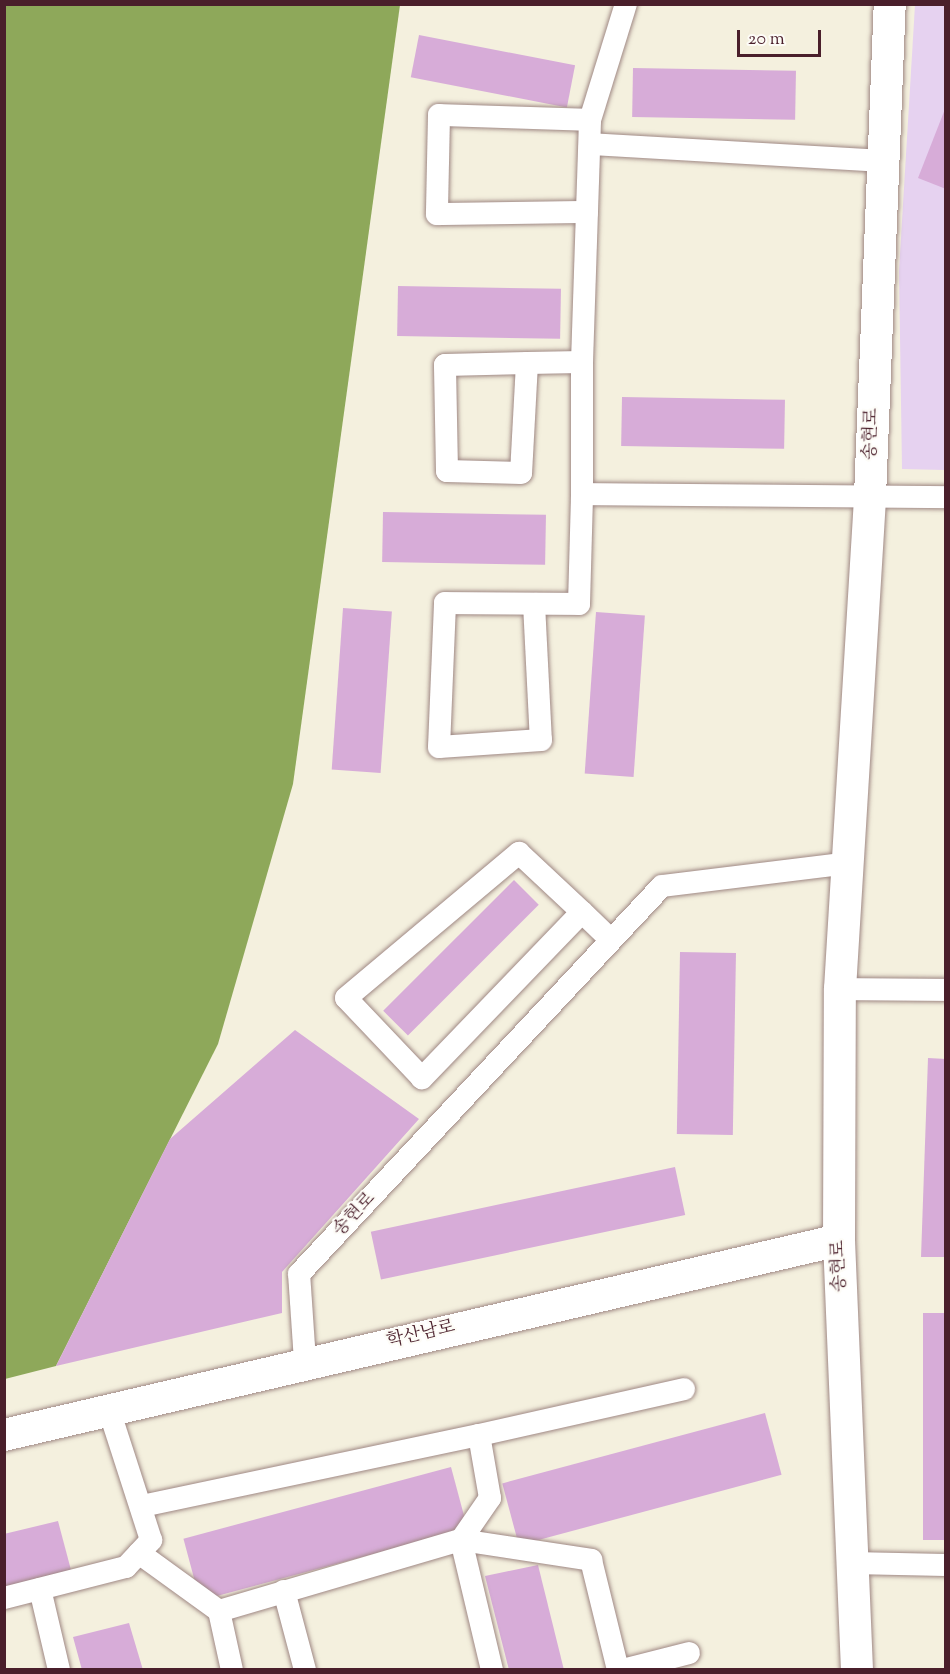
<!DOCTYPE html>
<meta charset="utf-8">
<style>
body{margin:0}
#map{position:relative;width:950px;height:1674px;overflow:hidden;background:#f4f0de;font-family:"Sorts Mill Goudy","Noto Serif KR",serif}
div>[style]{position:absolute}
.built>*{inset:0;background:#e6d2f0}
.forest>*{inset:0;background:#8ea85a}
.building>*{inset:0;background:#d7acd8;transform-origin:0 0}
.roads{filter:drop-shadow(0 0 2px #9f8884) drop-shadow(0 0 2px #9f8884)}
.street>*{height:22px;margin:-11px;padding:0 11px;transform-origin:11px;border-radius:11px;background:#fff}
.secondary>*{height:32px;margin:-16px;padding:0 16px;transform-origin:16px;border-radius:16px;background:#fff}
span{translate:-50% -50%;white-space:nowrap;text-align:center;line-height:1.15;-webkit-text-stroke:4.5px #fdfcf7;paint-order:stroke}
.street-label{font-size:18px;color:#4a1f2b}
.frame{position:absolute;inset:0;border:6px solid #4a1f2b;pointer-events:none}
.scale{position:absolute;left:737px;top:30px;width:84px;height:27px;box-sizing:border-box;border:3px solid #4a1f2b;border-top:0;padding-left:8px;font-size:18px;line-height:21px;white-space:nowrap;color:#4a1f2b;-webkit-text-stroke:4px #fdfcf7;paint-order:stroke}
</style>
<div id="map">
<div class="built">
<i style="clip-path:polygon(915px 5px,945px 5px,945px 470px,902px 469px,899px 271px)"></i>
</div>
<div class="forest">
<i style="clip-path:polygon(5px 5px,400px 5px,293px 784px,218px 1044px,56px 1366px,5px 1379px)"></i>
</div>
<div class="building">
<i style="left:419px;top:35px;width:159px;height:43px;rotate:11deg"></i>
<i style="left:633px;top:68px;width:163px;height:49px;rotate:1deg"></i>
<i style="clip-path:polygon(945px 109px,946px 109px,946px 189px,918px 178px)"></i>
<i style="left:398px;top:286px;width:163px;height:50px;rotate:1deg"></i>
<i style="left:622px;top:397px;width:163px;height:49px;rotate:1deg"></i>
<i style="left:383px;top:512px;width:163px;height:50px;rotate:1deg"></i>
<i style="left:343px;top:608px;width:49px;height:162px;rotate:4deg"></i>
<i style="left:596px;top:612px;width:49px;height:162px;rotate:4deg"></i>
<i style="left:514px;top:880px;width:35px;height:185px;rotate:45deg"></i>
<i style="left:680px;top:952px;width:56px;height:182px;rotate:1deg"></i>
<i style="clip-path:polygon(295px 1030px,419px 1119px,282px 1272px,282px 1313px,56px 1366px,170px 1139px)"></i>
<i style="clip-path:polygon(928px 1058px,946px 1059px,946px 1257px,921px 1257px)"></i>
<i style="left:675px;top:1167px;width:49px;height:311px;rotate:78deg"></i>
<i style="left:946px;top:1313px;width:227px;height:23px;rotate:90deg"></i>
<i style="left:765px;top:1413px;width:64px;height:272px;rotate:75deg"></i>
<i style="left:451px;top:1467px;width:64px;height:277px;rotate:75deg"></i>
<i style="clip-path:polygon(58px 1521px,71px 1570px,4px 1587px,4px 1534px)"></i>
<i style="clip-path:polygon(538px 1565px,564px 1670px,509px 1670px,485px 1576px)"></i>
<i style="clip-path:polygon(129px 1623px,143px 1670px,82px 1670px,73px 1637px)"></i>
</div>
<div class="roads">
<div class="street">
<i style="left:590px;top:120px;width:121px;rotate:-72.8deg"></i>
<i style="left:590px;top:144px;width:292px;rotate:3.3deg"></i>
<i style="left:582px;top:362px;width:242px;rotate:-88.1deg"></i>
<i style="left:590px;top:120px;width:151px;rotate:-178.1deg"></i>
<i style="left:439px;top:115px;width:99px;rotate:91.2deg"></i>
<i style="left:437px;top:214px;width:150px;rotate:-0.8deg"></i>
<i style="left:527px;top:363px;width:110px;rotate:93.1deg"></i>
<i style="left:521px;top:473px;width:74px;rotate:-178.5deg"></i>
<i style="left:447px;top:471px;width:106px;rotate:-91.1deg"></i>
<i style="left:445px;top:365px;width:82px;rotate:-1.4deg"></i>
<i style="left:527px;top:363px;width:55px;rotate:-1deg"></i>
<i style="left:582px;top:362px;width:132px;rotate:90deg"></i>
<i style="left:534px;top:604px;width:136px;rotate:87.1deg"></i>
<i style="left:541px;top:740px;width:102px;rotate:176.1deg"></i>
<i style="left:439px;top:747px;width:144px;rotate:-87.6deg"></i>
<i style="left:445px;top:603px;width:134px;rotate:0.4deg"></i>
<i style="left:579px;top:604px;width:110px;rotate:-88.4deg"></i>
<i style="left:582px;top:494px;width:364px;rotate:0.5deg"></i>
<i style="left:582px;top:912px;width:231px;rotate:133.9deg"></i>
<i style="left:422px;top:1078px;width:110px;rotate:-133.5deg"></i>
<i style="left:346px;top:998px;width:226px;rotate:-40deg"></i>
<i style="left:519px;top:853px;width:86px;rotate:43.1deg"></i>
<i style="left:582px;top:912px;width:40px;rotate:44deg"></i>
<i style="left:840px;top:989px;width:106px;rotate:0.5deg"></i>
<i style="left:305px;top:1361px;width:87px;rotate:-93.9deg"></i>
<i style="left:299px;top:1274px;width:531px;rotate:-46.91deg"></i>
<i style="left:662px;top:886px;width:187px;rotate:-7deg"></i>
<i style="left:479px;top:1435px;width:210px;rotate:-12.6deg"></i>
<i style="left:142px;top:1506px;width:344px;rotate:-11.9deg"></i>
<i style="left:479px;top:1435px;width:64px;rotate:80.1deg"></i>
<i style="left:490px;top:1498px;width:51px;rotate:124.6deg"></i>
<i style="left:461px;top:1540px;width:134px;rotate:76.6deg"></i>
<i style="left:139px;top:1553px;width:99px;rotate:35.9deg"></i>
<i style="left:219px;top:1611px;width:252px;rotate:-16.4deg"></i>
<i style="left:461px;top:1540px;width:132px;rotate:8.7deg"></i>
<i style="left:591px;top:1560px;width:113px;rotate:76.2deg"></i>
<i style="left:851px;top:1563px;width:95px;rotate:1.2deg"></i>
<i style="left:40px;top:1589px;width:83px;rotate:76.8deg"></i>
<i style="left:284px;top:1591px;width:82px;rotate:75.1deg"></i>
<i style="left:4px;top:1598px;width:126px;rotate:-14.3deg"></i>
<i style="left:126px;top:1567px;width:37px;rotate:-47deg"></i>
<i style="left:151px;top:1540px;width:137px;rotate:-107.9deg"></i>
<i style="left:219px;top:1611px;width:60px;rotate:77.6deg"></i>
<i style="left:623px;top:1670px;width:68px;rotate:-14.4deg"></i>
</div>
<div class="secondary">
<i style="left:4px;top:1435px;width:857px;rotate:-13.14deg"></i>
<i style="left:857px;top:1670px;width:430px;rotate:-92.4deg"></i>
<i style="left:839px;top:1240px;width:251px;rotate:-89.8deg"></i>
<i style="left:840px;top:989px;width:494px;rotate:-86.5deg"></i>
<i style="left:870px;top:496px;width:492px;rotate:-87.7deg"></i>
</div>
</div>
<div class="street-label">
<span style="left:872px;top:434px;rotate:-88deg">송현로</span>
<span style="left:355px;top:1215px;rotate:-47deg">송현로</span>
<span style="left:840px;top:1266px;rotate:-92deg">송현로</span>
<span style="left:421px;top:1335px;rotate:-13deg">학산남로</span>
</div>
<div class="frame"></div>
<div class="scale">20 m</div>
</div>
